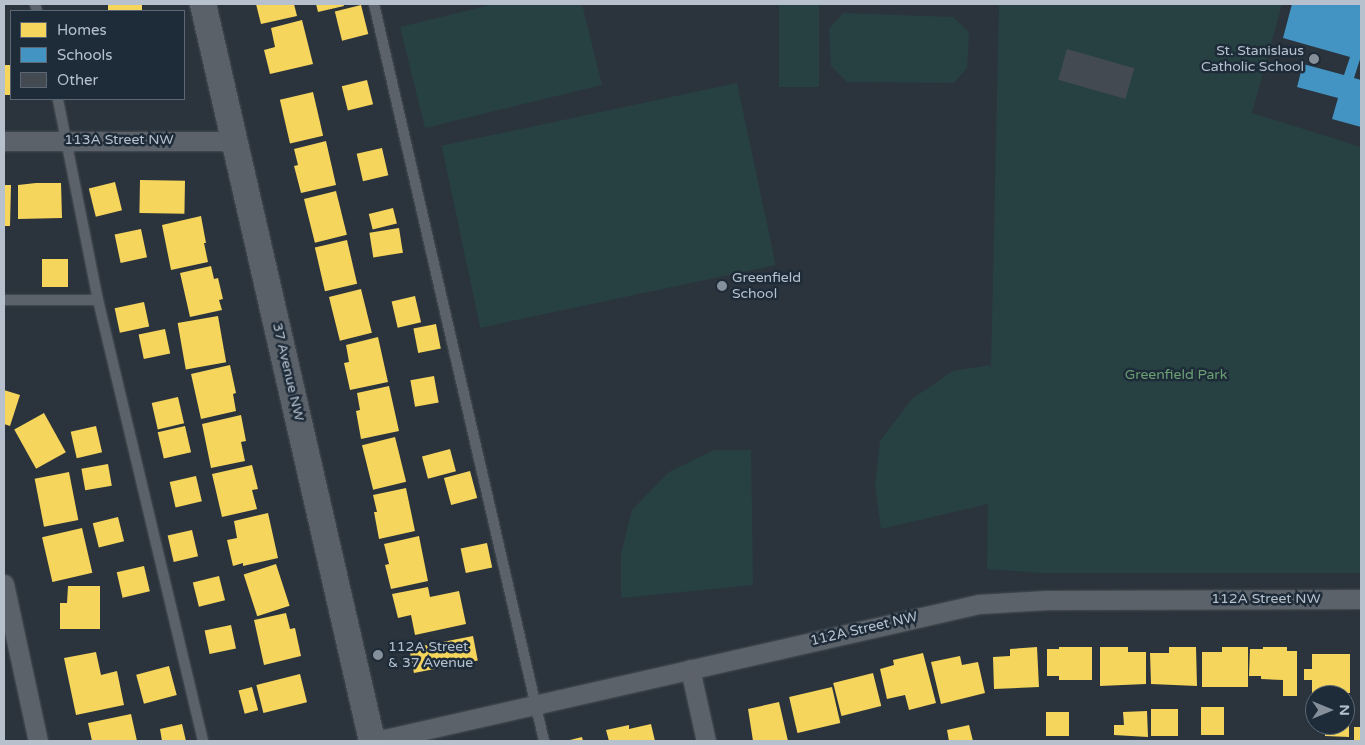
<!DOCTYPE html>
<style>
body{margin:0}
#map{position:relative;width:1365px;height:745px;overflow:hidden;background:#2b343c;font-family:"Varela Round",sans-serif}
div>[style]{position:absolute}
.green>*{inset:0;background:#274143;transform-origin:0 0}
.homes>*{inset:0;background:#f6d55c;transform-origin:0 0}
.schools>*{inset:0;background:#4393c3}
.building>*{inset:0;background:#434a52;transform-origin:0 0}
.roads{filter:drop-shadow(0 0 1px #4a5056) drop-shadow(0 0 1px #4a5056)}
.lane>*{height:10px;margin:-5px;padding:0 5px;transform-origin:5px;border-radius:5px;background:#5c626a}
.street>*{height:19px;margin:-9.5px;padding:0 9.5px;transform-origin:9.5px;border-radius:9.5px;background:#5c626a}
.secondary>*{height:26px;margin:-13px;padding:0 13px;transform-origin:13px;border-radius:13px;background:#5b6168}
.dots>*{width:14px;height:14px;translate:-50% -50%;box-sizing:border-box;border:2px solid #1e2b38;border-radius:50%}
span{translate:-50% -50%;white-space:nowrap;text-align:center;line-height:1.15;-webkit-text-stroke:5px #1e2b38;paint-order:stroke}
.poi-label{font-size:14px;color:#b6c1cd}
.right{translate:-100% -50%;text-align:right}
.left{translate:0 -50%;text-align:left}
.street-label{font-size:14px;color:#b6c1cd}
.park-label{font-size:14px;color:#6b9f73}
.frame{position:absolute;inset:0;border:5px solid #b6c1cd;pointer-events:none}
.legend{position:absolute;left:10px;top:10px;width:175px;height:90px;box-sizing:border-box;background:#1e2b38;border:1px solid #5b6774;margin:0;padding:6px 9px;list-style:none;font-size:15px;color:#b6c1cd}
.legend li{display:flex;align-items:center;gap:10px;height:25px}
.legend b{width:25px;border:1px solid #5b6774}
.north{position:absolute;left:1305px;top:685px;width:50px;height:50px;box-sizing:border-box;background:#1e2b38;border:1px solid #5b6774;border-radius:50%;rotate:90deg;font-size:14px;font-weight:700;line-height:20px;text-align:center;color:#b6c1cd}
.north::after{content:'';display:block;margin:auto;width:18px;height:22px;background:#85909a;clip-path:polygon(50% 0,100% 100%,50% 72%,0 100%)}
</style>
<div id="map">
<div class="green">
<i style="clip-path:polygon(494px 4px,582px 4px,602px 85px,425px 128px,400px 27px)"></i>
<i style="left:779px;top:4px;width:40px;height:83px"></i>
<i style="clip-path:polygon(999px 4px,1282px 4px,1252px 113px,1361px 147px,1361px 573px,1041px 573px,987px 569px,988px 504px,881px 529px,875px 486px,880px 441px,912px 399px,953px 371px,990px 365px,991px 369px)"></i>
<i style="clip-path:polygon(843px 13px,953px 17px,969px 32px,967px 68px,954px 83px,847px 82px,831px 66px,829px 29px)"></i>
<i style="left:737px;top:83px;width:186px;height:302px;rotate:78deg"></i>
<i style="clip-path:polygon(714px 450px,751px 450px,753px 585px,621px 598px,621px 554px,632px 510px,669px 472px)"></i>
</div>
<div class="homes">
<i style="left:108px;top:4px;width:34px;height:7px"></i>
<i style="clip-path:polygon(256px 4px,294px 4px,297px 16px,261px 24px)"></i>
<i style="clip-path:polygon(316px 4px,343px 4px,344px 6px,318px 12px)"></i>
<i style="left:361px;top:5px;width:30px;height:27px;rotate:76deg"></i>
<i style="clip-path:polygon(302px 20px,313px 64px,270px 74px,264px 50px,275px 47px,271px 28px)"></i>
<i style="left:4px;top:65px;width:7px;height:30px"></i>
<i style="left:367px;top:80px;width:25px;height:26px;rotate:76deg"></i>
<i style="left:313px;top:92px;width:45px;height:34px;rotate:77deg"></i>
<i style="clip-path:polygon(326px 141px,336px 185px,301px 193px,294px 166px,298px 165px,294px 149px)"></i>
<i style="left:382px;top:148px;width:28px;height:26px;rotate:77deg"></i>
<i style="left:140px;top:180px;width:45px;height:33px;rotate:1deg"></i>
<i style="left:115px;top:182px;width:29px;height:27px;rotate:76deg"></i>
<i style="clip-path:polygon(36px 183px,61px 183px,62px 218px,18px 219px,18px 185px)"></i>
<i style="clip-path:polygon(4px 185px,11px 185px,10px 226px,4px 226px)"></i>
<i style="left:336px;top:191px;width:45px;height:33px;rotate:76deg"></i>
<i style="left:393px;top:208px;width:16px;height:25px;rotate:76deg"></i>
<i style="clip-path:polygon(201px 216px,206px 243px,204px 243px,208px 262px,171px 270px,162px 225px)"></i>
<i style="left:399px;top:228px;width:25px;height:30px;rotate:81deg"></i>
<i style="left:141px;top:229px;width:29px;height:27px;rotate:78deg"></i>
<i style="left:347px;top:240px;width:45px;height:33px;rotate:77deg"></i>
<i style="left:42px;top:259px;width:26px;height:28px"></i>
<i style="clip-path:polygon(211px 266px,214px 279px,218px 278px,223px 299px,219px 300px,222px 310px,190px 317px,180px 273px)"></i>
<i style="left:361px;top:289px;width:45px;height:33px;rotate:76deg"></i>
<i style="left:415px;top:296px;width:27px;height:24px;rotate:77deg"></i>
<i style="left:144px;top:302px;width:25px;height:30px;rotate:78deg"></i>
<i style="left:218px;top:316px;width:47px;height:41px;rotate:80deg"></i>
<i style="left:436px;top:324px;width:25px;height:23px;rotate:79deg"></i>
<i style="left:165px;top:329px;width:25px;height:27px;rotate:78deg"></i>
<i style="clip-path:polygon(378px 337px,388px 382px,350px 390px,344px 363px,349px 362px,346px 345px)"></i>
<i style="clip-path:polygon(230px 365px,236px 393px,233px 394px,236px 411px,201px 419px,191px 374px)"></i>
<i style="left:434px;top:376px;width:27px;height:24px;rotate:80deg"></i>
<i style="clip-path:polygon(389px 386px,399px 431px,361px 439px,356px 411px,360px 410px,357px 393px)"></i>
<i style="clip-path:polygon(4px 390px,20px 395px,10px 426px,4px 424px)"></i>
<i style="left:178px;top:397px;width:27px;height:27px;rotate:77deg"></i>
<i style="left:44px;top:413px;width:45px;height:34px;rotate:61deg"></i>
<i style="clip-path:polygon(241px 415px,246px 441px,241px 442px,245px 461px,211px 468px,202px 424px)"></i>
<i style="left:96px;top:426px;width:27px;height:26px;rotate:77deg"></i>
<i style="left:185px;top:426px;width:27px;height:28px;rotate:77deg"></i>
<i style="left:395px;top:437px;width:46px;height:34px;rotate:76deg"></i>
<i style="left:450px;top:449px;width:23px;height:29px;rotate:75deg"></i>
<i style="left:108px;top:464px;width:22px;height:27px;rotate:80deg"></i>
<i style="clip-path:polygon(252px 465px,258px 489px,252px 490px,257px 509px,222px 517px,212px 474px)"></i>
<i style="left:470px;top:471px;width:28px;height:27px;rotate:75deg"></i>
<i style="left:69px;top:472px;width:49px;height:35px;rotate:79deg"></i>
<i style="left:196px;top:476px;width:26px;height:27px;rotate:77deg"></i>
<i style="clip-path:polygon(406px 488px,415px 531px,379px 539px,374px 512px,377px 512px,373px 495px)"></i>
<i style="clip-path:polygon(268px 513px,278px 558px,243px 566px,243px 563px,233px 566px,227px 540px,237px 538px,234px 521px)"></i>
<i style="left:118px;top:517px;width:25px;height:26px;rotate:76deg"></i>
<i style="left:82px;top:528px;width:46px;height:41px;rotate:77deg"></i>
<i style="left:192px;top:530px;width:27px;height:25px;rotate:77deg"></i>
<i style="clip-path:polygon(419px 536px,428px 581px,391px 589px,385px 565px,389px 564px,384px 544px)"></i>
<i style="left:487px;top:543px;width:25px;height:27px;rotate:78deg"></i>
<i style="left:276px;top:564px;width:44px;height:34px;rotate:72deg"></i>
<i style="left:144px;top:566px;width:26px;height:28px;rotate:77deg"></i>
<i style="left:219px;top:576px;width:25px;height:27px;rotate:76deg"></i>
<i style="clip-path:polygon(68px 586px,100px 586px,100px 629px,60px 629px,60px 603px,67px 603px)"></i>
<i style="clip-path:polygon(428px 587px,430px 597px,459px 591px,466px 624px,415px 635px,411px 615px,398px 618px,392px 594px)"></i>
<i style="clip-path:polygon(286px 613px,290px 629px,295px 628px,301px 656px,264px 665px,254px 620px)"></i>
<i style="left:231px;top:625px;width:24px;height:27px;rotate:78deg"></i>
<i style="left:473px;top:636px;width:25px;height:65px;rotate:79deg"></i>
<i style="clip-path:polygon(1037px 647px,1039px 687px,994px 689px,993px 657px,1010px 656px,1010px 649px)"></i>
<i style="clip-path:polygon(1059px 647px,1092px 647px,1092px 680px,1059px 680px,1059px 676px,1047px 676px,1047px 649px,1059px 649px)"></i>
<i style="clip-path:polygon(1100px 647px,1128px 647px,1128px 652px,1146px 652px,1146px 684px,1100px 686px)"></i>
<i style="clip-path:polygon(1169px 647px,1196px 647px,1197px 686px,1151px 684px,1150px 653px,1169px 653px)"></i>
<i style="clip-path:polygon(1222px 647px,1248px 647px,1248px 687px,1202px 687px,1202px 652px,1222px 652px)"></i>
<i style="clip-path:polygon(1263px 647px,1287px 647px,1287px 651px,1297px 651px,1297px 696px,1283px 696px,1283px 680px,1261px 679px,1261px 676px,1249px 676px,1250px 649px,1263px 649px)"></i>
<i style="clip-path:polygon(96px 652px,101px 675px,117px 671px,124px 705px,76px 715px,64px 658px)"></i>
<i style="clip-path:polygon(923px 653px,936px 703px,909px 710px,905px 695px,887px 699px,880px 669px,894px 665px,893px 660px)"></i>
<i style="clip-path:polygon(1312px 654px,1350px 654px,1350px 693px,1312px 693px,1312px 680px,1304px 680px,1304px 669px,1312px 669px)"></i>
<i style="clip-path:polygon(960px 656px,962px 665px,978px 662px,985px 693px,941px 704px,931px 662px)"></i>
<i style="left:169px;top:666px;width:30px;height:34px;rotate:75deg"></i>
<i style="left:873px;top:673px;width:34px;height:41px;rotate:76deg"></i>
<i style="left:300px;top:674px;width:29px;height:45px;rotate:76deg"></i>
<i style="left:252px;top:687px;width:24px;height:14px;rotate:75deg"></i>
<i style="left:832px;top:687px;width:37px;height:44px;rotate:77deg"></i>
<i style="clip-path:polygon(779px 702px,788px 741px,753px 741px,748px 709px)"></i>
<i style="left:1201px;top:707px;width:23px;height:28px"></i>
<i style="left:1151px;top:709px;width:27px;height:27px"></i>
<i style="clip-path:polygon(1345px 710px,1349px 710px,1349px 737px,1325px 736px,1325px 725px,1345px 725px)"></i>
<i style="clip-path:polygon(1147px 711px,1148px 737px,1114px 735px,1114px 725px,1124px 725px,1123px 712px)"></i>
<i style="left:1046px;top:712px;width:23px;height:24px"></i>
<i style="clip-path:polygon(131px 714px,137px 741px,92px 741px,88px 723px)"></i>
<i style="clip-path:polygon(182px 724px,186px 741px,162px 741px,160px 729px)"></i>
<i style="clip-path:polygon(651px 724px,655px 741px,609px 741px,606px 730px,629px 725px,629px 729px)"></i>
<i style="clip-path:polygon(969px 725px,973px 741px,949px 741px,947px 730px)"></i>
<i style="left:1354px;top:727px;width:7px;height:14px"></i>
<i style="clip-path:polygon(582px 737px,583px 741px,566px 741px)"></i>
</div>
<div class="schools">
<i style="clip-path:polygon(1292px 4px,1361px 4px,1361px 56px,1354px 78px,1361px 80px,1361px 127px,1332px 119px,1338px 98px,1297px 87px,1303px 64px,1344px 75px,1350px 57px,1283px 38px)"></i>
</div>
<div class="building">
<i style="left:1067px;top:49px;width:70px;height:32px;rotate:16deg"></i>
</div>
<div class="roads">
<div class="lane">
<i style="left:35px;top:4px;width:7px;rotate:74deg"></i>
<i style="left:374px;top:4px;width:756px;rotate:77.01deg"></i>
<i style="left:4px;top:300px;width:94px"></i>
<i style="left:98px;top:300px;width:205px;rotate:-101.3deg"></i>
<i style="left:98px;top:300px;width:453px;rotate:76.6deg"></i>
</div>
<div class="street">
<i style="left:4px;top:141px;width:231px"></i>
<i style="left:4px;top:584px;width:161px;rotate:77.8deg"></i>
<i style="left:690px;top:669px;width:74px;rotate:77.5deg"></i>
<i style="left:376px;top:741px;width:618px;rotate:-12.8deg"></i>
<i style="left:979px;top:604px;width:68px;rotate:-3.4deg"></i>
<i style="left:1047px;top:600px;width:314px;rotate:-0.2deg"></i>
</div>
<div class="secondary">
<i style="left:203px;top:4px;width:756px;rotate:77.08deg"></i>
</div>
</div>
<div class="dots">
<i style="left:1314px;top:59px;background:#85909a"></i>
<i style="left:722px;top:286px;background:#85909a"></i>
<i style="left:378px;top:655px;background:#85909a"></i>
</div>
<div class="poi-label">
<span class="right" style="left:1304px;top:59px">St. Stanislaus<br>Catholic School</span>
<span class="left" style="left:732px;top:286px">Greenfield<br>School</span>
<span class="left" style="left:388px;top:655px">112A Street<br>&amp; 37 Avenue</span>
</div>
<div class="street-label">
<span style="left:119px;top:140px">113A Street NW</span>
<span style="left:288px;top:372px;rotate:77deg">37 Avenue NW</span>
<span style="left:1266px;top:599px">112A Street NW</span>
<span style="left:864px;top:629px;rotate:-13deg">112A Street NW</span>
</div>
<div class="park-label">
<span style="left:1176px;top:375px">Greenfield Park</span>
</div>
<div class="frame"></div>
<ul class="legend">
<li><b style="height:14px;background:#f6d55c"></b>Homes</li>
<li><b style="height:14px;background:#4393c3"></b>Schools</li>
<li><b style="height:14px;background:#434a52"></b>Other</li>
</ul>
<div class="north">N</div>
</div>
